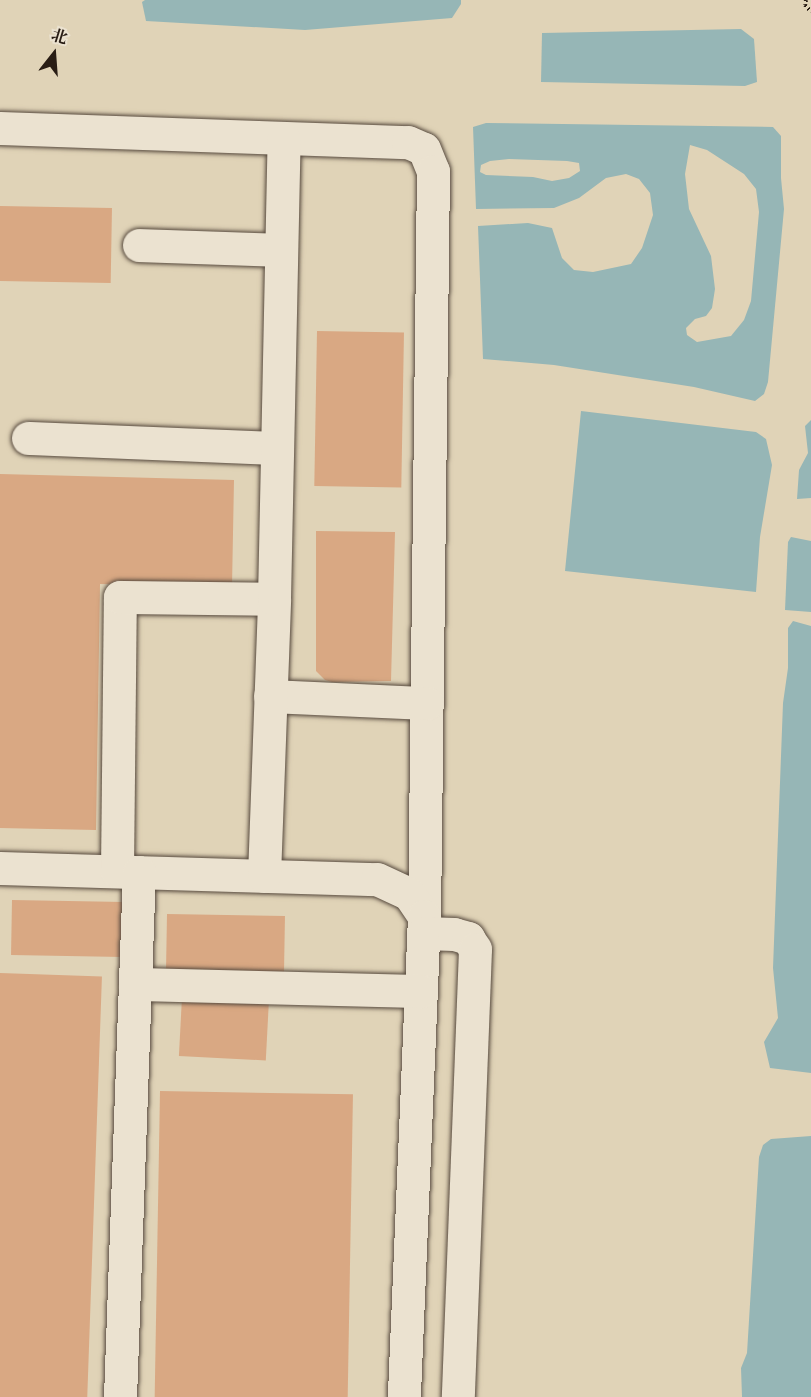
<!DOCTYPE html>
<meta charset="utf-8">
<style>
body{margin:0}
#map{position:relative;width:811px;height:1397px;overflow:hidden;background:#e0d3b7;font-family:"IM FELL DW Pica","Noto Serif SC",serif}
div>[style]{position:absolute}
.water>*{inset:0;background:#96b6b6}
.building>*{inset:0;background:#d9a883;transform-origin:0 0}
.path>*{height:4px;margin-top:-2px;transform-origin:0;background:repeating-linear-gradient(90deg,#291d15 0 1.5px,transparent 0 4.5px)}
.roads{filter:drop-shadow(0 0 2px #574a3e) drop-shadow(0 0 2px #574a3e)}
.minor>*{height:33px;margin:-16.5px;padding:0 16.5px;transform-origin:16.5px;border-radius:16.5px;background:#ebe2d0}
span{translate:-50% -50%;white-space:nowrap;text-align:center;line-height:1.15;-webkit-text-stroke:4.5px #ebe2d0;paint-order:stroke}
.north{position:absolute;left:24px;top:24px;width:60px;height:60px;-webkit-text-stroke:4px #ebe2d0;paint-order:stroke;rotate:17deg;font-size:16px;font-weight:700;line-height:24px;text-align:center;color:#291d15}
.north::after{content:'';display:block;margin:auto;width:21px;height:27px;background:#291d15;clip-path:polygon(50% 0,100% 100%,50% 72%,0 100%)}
</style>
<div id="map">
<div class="water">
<i style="clip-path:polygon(145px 0,461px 0,461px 4px,452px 18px,305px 30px,146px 21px,142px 2px)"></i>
<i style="clip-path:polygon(741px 29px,754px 39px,757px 82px,745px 86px,541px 82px,542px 33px)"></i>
<i style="clip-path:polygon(evenodd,486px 123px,773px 127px,781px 136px,781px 178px,784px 209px,768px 382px,764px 394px,755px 401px,694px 387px,554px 365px,483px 359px,478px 226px,528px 223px,552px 228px,562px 258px,574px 270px,593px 272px,631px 264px,642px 248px,653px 215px,650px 193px,639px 179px,626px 174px,606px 178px,579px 198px,554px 208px,476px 209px,473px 127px,486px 123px,690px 145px,707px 150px,744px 174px,756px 189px,759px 212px,751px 301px,744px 320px,731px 336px,697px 342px,687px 335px,686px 328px,695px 319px,706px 316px,712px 308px,715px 289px,711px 256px,689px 209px,685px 174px,690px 145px,486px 123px,509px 159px,567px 161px,579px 163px,580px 171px,569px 178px,552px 181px,533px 177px,486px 175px,480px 172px,481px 165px,490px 161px,509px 159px)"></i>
<i style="clip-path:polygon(581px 411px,756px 432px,766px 439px,772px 465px,760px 537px,756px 592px,565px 571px)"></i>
<i style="clip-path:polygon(811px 420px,811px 498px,797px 499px,799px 470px,808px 453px,805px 426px)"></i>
<i style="clip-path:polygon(791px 537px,811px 541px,811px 612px,785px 610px,788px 542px)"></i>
<i style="clip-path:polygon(793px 621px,811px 626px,811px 1073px,770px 1068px,764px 1042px,778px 1018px,773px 968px,783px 703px,788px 668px,788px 628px)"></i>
<i style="clip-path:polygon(811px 1136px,811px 1397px,742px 1397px,741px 1368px,747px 1353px,759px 1157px,763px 1145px,771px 1139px)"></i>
</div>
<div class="building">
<i style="left:0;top:206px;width:112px;height:75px;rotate:1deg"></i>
<i style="left:317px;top:331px;width:87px;height:155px;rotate:1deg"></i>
<i style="clip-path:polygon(0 474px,234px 480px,232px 587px,100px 584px,96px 830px,0 828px)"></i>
<i style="clip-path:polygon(316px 531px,395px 532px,391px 681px,332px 682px,325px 680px,316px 671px)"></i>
<i style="left:12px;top:900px;width:112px;height:55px;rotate:1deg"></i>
<i style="left:167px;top:914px;width:118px;height:57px;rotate:1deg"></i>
<i style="left:0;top:973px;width:102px;height:424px;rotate:2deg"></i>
<i style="left:182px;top:997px;width:87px;height:59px;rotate:3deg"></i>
<i style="left:160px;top:1091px;width:193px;height:306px;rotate:1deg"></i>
</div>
<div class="path">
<i style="left:806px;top:0;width:5px;rotate:101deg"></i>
<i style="left:805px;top:5px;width:9px;rotate:49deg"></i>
</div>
<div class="roads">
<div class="minor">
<i style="left:0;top:128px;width:408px;rotate:2deg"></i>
<i style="left:408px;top:142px;width:17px;rotate:24deg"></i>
<i style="left:424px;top:149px;width:24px;rotate:68deg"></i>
<i style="left:433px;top:171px;width:745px;rotate:90.69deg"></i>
<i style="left:139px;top:245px;width:142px;rotate:2deg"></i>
<i style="left:28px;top:438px;width:249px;rotate:2.3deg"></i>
<i style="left:270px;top:696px;width:157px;rotate:2.6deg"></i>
<i style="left:0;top:868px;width:377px;rotate:1.7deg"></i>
<i style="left:377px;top:879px;width:35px;rotate:25deg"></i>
<i style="left:409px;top:894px;width:27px;rotate:56deg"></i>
<i style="left:424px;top:916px;width:481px;rotate:92.4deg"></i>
<i style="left:117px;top:871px;width:274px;rotate:-89.4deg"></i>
<i style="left:120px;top:597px;width:154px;rotate:0.7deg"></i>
<i style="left:264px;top:876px;width:277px;rotate:-87.9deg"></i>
<i style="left:274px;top:599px;width:460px;rotate:-88.8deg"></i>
<i style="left:423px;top:933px;width:31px;rotate:2deg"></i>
<i style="left:454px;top:934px;width:15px;rotate:16deg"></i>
<i style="left:468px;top:938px;width:13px;rotate:58deg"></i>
<i style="left:475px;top:949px;width:448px;rotate:92.2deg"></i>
<i style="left:135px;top:984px;width:286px;rotate:1.4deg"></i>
<i style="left:120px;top:1397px;width:525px;rotate:-87.93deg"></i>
</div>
</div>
<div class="north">北</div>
</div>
